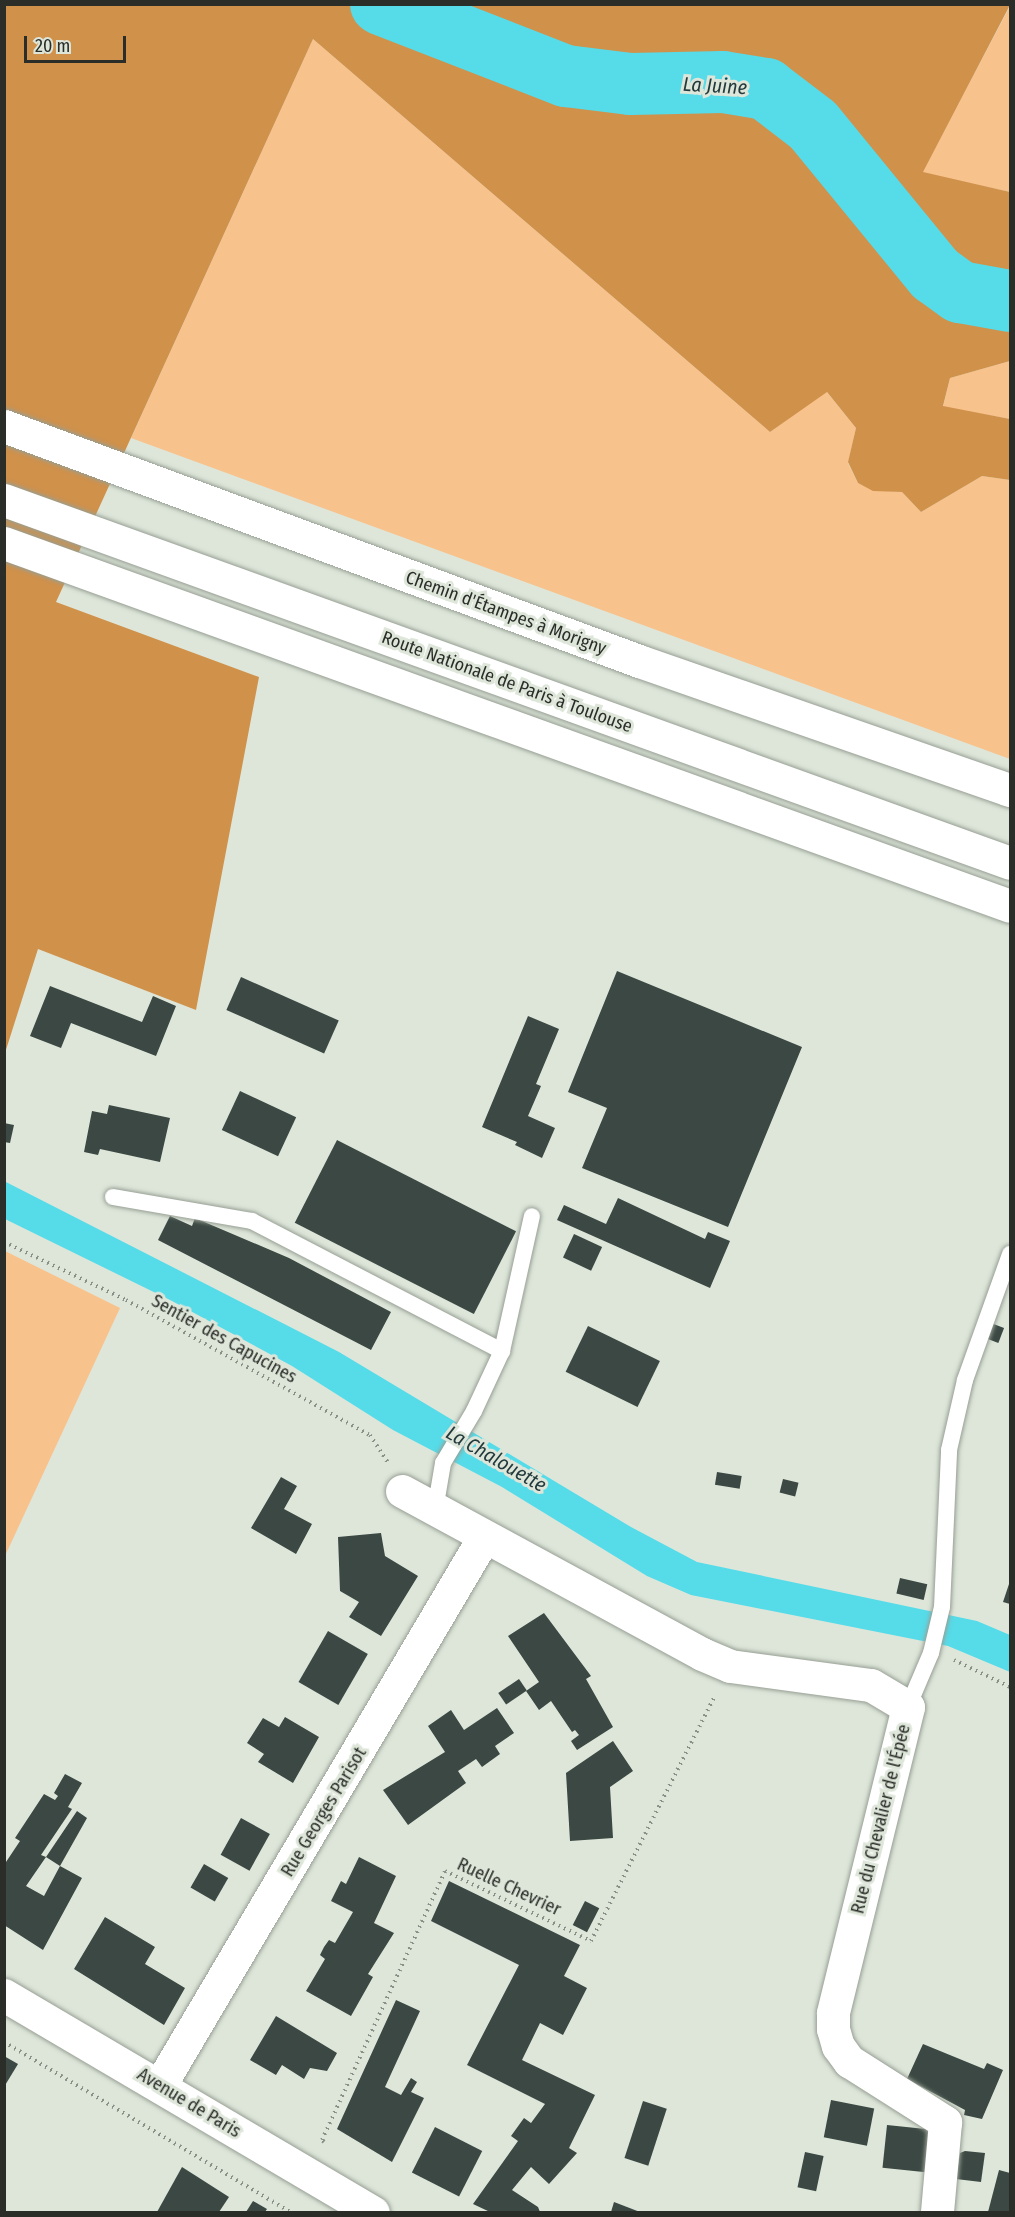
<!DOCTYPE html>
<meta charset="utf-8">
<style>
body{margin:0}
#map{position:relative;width:1015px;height:2217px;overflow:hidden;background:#dee6da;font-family:"Fira Sans Condensed",sans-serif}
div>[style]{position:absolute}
.green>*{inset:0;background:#f8c28c}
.forest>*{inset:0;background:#d0914b}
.water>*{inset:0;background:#56dbe9}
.river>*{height:62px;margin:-31px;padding:0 31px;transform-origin:31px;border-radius:31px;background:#56dbe9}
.building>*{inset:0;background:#3b4843;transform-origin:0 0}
.path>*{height:4px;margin-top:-2px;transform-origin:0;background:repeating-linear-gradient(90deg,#8a9087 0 1.5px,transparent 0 6px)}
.roads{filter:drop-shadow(0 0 2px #979f94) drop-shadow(0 0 2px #979f94)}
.service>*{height:16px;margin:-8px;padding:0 8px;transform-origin:8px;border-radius:8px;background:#fff}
.minor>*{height:33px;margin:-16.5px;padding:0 16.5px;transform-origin:16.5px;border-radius:16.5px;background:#fff}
.secondary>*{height:33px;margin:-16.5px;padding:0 16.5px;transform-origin:16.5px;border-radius:16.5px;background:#fff}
.primary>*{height:33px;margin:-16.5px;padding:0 16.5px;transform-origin:16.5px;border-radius:16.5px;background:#fff}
span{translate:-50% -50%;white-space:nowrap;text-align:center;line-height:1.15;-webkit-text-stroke:6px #dee6da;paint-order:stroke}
.street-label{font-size:18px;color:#2a2d28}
.water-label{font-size:20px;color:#233a3c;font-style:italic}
.frame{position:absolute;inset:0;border:6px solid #2a2d28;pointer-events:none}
.scale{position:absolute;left:24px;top:36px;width:102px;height:27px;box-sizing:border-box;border:3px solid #2a2d28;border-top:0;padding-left:8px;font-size:18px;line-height:21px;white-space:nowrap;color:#2a2d28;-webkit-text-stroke:4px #dee6da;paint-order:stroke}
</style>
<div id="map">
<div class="green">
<i style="clip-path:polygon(1010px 6px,1010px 192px,922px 173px)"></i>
<i style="clip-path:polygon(313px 39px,770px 432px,826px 391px,856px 428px,848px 463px,858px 483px,873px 490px,902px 492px,921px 512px,982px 476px,1010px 480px,1010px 759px,131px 438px)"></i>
<i style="clip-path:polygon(1010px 361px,1010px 419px,943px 407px,950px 378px)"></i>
<i style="clip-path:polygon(5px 1251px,120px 1308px,5px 1556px)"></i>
</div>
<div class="forest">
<i style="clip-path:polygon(5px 5px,1010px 5px,923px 172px,1010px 192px,1010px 361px,950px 378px,943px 406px,1010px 419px,1010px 480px,982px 476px,921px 512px,902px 492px,873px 491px,858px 483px,848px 462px,856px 428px,827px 392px,770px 432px,313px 39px,56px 602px,259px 677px,196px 1010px,38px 949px,5px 1053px)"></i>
</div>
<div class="water">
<i style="clip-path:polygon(4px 1181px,339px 1352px,631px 1527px,697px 1562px,977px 1621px,1010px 1635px,1010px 1672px,948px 1646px,691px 1595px,647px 1576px,502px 1487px,393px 1430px,292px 1366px,172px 1301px,5px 1219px)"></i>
</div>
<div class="river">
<i style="left:381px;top:4px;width:199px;rotate:21.3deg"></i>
<i style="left:566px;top:76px;width:65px;rotate:7deg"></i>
<i style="left:631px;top:84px;width:92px;rotate:-1.2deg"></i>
<i style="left:723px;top:82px;width:44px;rotate:9.2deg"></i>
<i style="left:766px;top:89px;width:59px;rotate:37.5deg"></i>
<i style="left:813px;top:125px;width:193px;rotate:50.7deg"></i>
<i style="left:935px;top:274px;width:31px;rotate:36deg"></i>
<i style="left:960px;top:292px;width:51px;rotate:10.2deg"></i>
</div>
<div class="building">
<i style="clip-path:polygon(617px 971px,802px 1047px,728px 1227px,582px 1168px,607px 1108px,568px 1092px)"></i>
<i style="left:241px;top:977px;width:107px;height:36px;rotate:24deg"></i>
<i style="clip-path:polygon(50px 986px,142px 1022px,153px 996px,176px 1006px,156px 1056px,71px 1023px,61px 1048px,30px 1036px)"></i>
<i style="clip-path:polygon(528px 1016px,559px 1029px,536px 1084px,541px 1086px,528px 1116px,555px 1128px,542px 1158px,515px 1145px,517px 1142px,482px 1127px)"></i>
<i style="left:240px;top:1091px;width:62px;height:43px;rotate:25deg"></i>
<i style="clip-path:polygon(109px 1105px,170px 1118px,160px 1162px,100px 1149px,98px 1155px,84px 1152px,92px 1111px,107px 1114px)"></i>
<i style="clip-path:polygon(4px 1123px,14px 1125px,10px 1143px,4px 1142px)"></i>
<i style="left:337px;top:1140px;width:201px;height:93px;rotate:27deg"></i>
<i style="clip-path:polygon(618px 1198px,705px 1239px,708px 1232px,730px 1241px,710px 1288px,557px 1220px,564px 1205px,606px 1224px)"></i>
<i style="clip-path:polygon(170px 1216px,192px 1226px,195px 1218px,289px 1258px,391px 1312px,371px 1350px,158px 1240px)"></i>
<i style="left:574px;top:1234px;width:31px;height:26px;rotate:25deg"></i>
<i style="left:991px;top:1323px;width:14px;height:16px;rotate:21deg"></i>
<i style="left:588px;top:1326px;width:80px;height:51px;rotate:26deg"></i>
<i style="left:717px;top:1472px;width:25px;height:13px;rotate:9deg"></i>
<i style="clip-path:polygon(281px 1477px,297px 1486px,284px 1509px,312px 1524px,296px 1554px,251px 1528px)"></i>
<i style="left:783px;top:1479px;width:16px;height:14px;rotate:14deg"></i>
<i style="clip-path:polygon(381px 1533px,385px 1556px,418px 1576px,381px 1636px,349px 1617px,359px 1602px,340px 1591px,338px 1537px)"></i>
<i style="left:900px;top:1578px;width:28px;height:16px;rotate:13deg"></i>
<i style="clip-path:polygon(1010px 1581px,1010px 1604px,1003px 1602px)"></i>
<i style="clip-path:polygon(544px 1613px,591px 1676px,586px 1679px,613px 1727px,577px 1750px,571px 1741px,579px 1735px,575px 1730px,572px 1732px,551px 1701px,539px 1710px,526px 1691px,539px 1682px,508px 1636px)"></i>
<i style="left:328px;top:1631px;width:46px;height:59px;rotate:30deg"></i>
<i style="left:519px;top:1679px;width:14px;height:25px;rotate:56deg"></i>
<i style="clip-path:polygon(497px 1708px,514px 1733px,495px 1746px,500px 1754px,482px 1767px,476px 1759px,458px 1771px,466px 1783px,408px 1825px,383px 1790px,445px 1752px,428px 1726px,451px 1710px,464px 1730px)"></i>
<i style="clip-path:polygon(285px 1717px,319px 1737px,293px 1783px,258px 1762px,264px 1754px,247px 1743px,263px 1718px,279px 1727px)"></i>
<i style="clip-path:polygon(613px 1741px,633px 1771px,610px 1787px,613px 1838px,570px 1841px,566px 1773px)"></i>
<i style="clip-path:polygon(65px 1774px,82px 1783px,68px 1807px,72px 1809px,41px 1855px,46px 1857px,77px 1811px,87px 1818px,60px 1866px,46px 1857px,26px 1886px,44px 1896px,60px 1866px,82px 1878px,43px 1950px,4px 1925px,4px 1865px,20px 1841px,15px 1838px,44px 1794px,55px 1800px,58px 1796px,54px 1793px)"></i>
<i style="left:241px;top:1818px;width:33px;height:42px;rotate:29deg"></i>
<i style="clip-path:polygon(359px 1857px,396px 1876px,374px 1923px,394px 1933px,368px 1974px,373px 1977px,351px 2016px,306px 1991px,325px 1959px,320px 1955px,324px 1947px,329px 1940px,335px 1943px,353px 1912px,331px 1901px,341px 1881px,346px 1884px)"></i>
<i style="left:204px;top:1864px;width:28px;height:27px;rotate:30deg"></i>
<i style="clip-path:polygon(449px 1881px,580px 1945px,564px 1976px,587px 1988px,563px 2035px,540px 2023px,522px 2060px,595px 2095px,569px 2148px,577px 2153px,549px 2184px,531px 2167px,512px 2190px,538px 2207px,540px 2212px,490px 2212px,473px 2204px,518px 2141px,511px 2136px,524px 2118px,531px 2123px,545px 2104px,467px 2065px,519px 1965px,431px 1921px)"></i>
<i style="left:585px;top:1901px;width:16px;height:27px;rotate:27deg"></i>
<i style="clip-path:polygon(105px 1917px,155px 1947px,145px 1964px,185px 1988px,164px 2025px,74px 1969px)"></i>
<i style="clip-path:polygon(396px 2000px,420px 2011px,385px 2087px,401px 2095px,411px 2078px,417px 2082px,411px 2092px,424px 2098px,392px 2162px,337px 2129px)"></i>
<i style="clip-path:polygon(276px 2016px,337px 2053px,327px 2071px,310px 2068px,304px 2079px,282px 2065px,276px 2075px,250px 2060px)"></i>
<i style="clip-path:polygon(923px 2044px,984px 2069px,987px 2063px,1003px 2070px,982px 2119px,964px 2115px,965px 2110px,907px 2079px)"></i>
<i style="clip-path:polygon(4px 2056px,18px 2064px,4px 2087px)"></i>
<i style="left:831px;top:2100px;width:44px;height:38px;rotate:11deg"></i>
<i style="left:643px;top:2101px;width:25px;height:60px;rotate:18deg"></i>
<i style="left:887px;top:2125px;width:46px;height:43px;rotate:6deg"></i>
<i style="left:435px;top:2127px;width:53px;height:51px;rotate:27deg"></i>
<i style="clip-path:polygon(965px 2151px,985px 2153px,981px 2182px,956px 2179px,960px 2153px)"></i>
<i style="left:805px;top:2152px;width:19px;height:36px;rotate:12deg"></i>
<i style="clip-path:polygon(182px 2167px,229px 2197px,219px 2212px,157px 2212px)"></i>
<i style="clip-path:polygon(999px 2170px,1010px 2173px,1010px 2212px,988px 2212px)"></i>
<i style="clip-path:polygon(253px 2201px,267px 2209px,265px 2212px,246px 2212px)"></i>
<i style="clip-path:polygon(614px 2202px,640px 2212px,611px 2212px)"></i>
</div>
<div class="path">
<i style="left:4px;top:1242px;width:135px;rotate:25.4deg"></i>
<i style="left:126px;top:1300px;width:279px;rotate:29deg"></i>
<i style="left:370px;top:1435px;width:33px;rotate:57deg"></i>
<i style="left:954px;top:1660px;width:62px;rotate:25.7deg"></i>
<i style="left:4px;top:2042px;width:333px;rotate:30.7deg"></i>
<i style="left:324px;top:2142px;width:3px;rotate:-135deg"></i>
<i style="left:322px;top:2140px;width:296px;rotate:-65.4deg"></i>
<i style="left:445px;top:1871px;width:162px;rotate:25.6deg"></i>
<i style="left:591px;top:1941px;width:275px;rotate:-63.2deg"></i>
</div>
<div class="roads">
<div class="service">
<i style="left:113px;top:1197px;width:141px;rotate:9.8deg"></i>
<i style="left:252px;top:1221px;width:282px;rotate:27.5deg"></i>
<i style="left:435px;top:1510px;width:48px;rotate:-80.3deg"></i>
<i style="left:443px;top:1463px;width:61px;rotate:-59.2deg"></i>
<i style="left:474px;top:1411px;width:66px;rotate:-65deg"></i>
<i style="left:502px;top:1351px;width:138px;rotate:-77.5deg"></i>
<i style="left:908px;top:1707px;width:59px;rotate:-66.9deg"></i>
<i style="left:931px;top:1653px;width:47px;rotate:-76.6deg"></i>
<i style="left:942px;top:1607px;width:157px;rotate:-87.4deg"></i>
<i style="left:949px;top:1450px;width:72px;rotate:-77.1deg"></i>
<i style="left:965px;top:1380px;width:134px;rotate:-70.3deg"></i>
</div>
<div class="minor">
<i style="left:4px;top:426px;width:677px;rotate:20.31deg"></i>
<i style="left:639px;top:661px;width:393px;rotate:19.2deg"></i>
<i style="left:402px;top:1491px;width:341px;rotate:28.5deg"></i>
<i style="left:702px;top:1654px;width:30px;rotate:23deg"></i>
<i style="left:730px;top:1666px;width:142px;rotate:7.7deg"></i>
<i style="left:871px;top:1685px;width:43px;rotate:30.7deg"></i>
<i style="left:908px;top:1707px;width:315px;rotate:103.8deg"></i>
<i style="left:833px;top:2013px;width:16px;rotate:90deg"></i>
<i style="left:833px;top:2029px;width:18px;rotate:74deg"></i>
<i style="left:838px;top:2046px;width:19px;rotate:54deg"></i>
<i style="left:849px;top:2061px;width:114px;rotate:32.4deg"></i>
<i style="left:945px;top:2122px;width:90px;rotate:95.1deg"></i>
<i style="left:160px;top:2085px;width:637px;rotate:-59.41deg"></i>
</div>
<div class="secondary">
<i style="left:4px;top:1995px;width:428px;rotate:30.5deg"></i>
</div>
<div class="primary">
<i style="left:4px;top:500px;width:1069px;rotate:19.84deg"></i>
<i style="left:4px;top:543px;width:1069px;rotate:19.84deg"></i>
</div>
</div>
<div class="street-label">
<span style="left:506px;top:613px;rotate:20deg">Chemin d'Étampes à Morigny</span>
<span style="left:507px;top:682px;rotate:20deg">Route Nationale de Paris à Toulouse</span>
<span style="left:224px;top:1339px;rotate:29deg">Sentier des Capucines</span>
<span style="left:324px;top:1812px;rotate:-59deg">Rue Georges Parisot</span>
<span style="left:881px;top:1819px;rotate:-76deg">Rue du Chevalier de l'Épée</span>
<span style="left:509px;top:1887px;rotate:25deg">Ruelle Chevrier</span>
<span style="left:189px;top:2103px;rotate:31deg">Avenue de Paris</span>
</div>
<div class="water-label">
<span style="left:715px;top:86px;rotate:3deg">La Juine</span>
<span style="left:496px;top:1459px;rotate:30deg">La Chalouette</span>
</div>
<div class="frame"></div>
<div class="scale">20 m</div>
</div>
